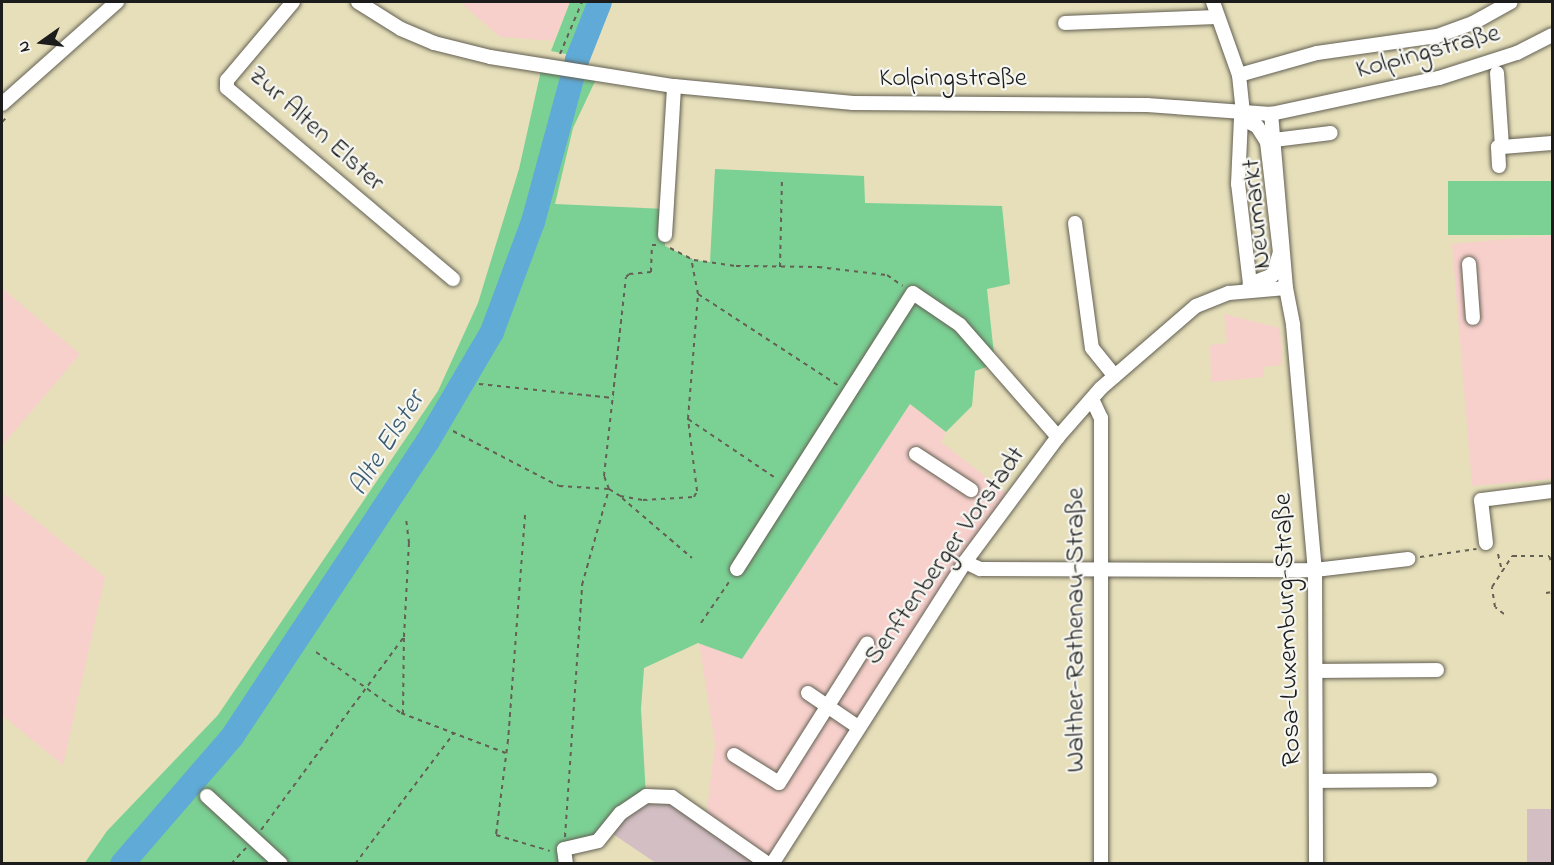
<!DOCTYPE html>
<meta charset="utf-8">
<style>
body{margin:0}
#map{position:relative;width:1554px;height:865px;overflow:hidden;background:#e6dfba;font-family:"Indie Flower",sans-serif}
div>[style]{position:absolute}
.built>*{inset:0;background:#f7d0cc}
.industrial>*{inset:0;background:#d2bec3;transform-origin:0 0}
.green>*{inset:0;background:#7bd094;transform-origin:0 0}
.river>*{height:24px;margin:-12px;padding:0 12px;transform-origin:12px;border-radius:12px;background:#60aad8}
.path>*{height:2px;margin-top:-1px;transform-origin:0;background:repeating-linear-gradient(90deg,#636053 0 4.5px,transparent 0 9px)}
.roads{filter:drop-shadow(0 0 2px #636053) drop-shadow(0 0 2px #636053)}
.minor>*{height:14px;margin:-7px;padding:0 7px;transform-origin:7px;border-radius:7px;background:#fff}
span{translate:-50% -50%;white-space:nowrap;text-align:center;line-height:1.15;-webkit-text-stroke:4.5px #f6f6f2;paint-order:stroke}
.street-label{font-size:27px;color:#1c1c1c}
.water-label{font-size:28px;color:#3b5c71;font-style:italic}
.frame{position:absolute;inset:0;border:3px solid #1c1c1c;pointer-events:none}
.north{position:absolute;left:12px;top:12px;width:60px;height:60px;-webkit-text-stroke:4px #f6f6f2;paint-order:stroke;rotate:256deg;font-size:16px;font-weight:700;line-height:24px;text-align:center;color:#1c1c1c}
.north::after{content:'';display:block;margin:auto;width:21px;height:27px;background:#1c1c1c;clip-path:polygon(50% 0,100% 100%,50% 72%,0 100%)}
</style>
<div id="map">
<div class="built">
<i style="clip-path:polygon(460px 2px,570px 2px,554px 41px,500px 37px)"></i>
<i style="clip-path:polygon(1552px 235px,1552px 479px,1472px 486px,1452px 244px)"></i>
<i style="clip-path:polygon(2px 288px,80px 354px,2px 446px)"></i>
<i style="clip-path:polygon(1224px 314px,1280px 328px,1282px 365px,1263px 367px,1264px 377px,1211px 382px,1210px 345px,1227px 343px)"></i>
<i style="clip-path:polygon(910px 404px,946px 432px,941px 442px,1012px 497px,771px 863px,706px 817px,715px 744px,699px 643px,742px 659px)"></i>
<i style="clip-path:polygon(2px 492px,105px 577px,63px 765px,2px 715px)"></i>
</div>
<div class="industrial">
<i style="clip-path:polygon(672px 797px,768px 863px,656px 863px,607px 830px,635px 801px)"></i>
<i style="left:1552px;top:809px;width:54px;height:25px;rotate:90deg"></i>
</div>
<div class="green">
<i style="clip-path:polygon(570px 2px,600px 2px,576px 56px,551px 51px)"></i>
<i style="clip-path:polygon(542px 66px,598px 75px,573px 128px,555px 204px,666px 209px,665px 246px,694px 260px,710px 262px,715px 169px,864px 176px,865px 203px,1002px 206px,1010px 284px,987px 289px,995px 364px,975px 371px,972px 406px,946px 432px,910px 404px,742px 659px,698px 643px,644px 668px,641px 709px,646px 796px,598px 841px,564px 849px,566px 864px,84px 864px,107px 831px,218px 715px,438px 391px,478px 303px,519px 169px)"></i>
<i style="left:1552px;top:181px;width:54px;height:104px;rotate:90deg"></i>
</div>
<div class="river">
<i style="left:122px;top:864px;width:168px;rotate:-49.1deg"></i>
<i style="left:232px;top:737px;width:355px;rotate:-56.5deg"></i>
<i style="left:428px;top:441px;width:126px;rotate:-59.6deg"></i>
<i style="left:492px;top:332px;width:117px;rotate:-69.6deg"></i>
<i style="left:533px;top:222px;width:168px;rotate:-74.8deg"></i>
<i style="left:577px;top:60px;width:62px;rotate:-68.4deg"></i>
</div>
<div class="path">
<i style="left:560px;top:54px;width:56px;rotate:-67.1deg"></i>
<i style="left:2px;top:122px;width:8px;rotate:-45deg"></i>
<i style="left:670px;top:248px;width:27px;rotate:27deg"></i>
<i style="left:694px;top:260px;width:42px;rotate:8.1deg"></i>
<i style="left:736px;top:266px;width:82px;rotate:0.7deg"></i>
<i style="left:818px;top:267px;width:69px;rotate:6.6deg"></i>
<i style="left:887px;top:275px;width:19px;rotate:35deg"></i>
<i style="left:780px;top:267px;width:90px;rotate:-88.7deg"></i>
<i style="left:698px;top:294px;width:168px;rotate:33.1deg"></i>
<i style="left:479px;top:384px;width:135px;rotate:6deg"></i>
<i style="left:688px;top:419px;width:107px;rotate:34deg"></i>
<i style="left:453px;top:431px;width:119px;rotate:27.4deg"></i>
<i style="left:559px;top:486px;width:50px;rotate:3.4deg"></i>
<i style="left:609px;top:489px;width:13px;rotate:32deg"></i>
<i style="left:620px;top:496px;width:23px;rotate:10deg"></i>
<i style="left:643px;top:500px;width:51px;rotate:-3.4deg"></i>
<i style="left:694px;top:497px;width:7px;rotate:-63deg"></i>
<i style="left:697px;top:491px;width:73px;rotate:-97.1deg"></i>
<i style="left:688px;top:419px;width:125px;rotate:-85.4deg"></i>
<i style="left:698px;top:294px;width:36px;rotate:-101deg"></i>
<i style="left:622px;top:498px;width:92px;rotate:40.6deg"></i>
<i style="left:525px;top:515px;width:226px;rotate:94.3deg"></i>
<i style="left:508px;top:740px;width:96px;rotate:97.2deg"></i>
<i style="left:496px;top:835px;width:56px;rotate:16.5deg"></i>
<i style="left:1498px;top:554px;width:18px;rotate:77deg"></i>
<i style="left:1420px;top:557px;width:57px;rotate:-8.1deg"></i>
<i style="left:1546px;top:593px;width:6px;rotate:-9deg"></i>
<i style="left:1504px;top:614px;width:11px;rotate:-142deg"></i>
<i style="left:1495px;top:607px;width:20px;rotate:-99deg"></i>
<i style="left:1492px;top:587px;width:37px;rotate:-57deg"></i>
<i style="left:1512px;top:556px;width:37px"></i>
<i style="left:1549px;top:556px;width:9px;rotate:69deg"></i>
<i style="left:701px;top:623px;width:53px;rotate:-55.7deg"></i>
<i style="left:316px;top:652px;width:105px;rotate:35.7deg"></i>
<i style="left:401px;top:713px;width:112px;rotate:20.9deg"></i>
<i style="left:403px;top:714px;width:77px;rotate:-89.3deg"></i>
<i style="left:261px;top:830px;width:240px;rotate:-53.5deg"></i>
<i style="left:404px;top:637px;width:94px;rotate:-87deg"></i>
<i style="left:409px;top:543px;width:23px;rotate:-97deg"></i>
<i style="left:565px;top:837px;width:253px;rotate:-86.1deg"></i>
<i style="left:582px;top:585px;width:100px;rotate:-74.3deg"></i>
<i style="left:609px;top:489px;width:14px;rotate:-111deg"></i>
<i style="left:604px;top:476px;width:200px;rotate:-83.7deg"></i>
<i style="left:626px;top:277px;width:4px;rotate:-45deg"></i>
<i style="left:629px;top:274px;width:22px;rotate:-5deg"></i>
<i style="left:651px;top:272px;width:27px;rotate:-88deg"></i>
<i style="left:652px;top:245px;width:4px"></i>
<i style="left:231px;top:864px;width:22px;rotate:-47deg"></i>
<i style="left:355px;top:864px;width:164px;rotate:-52.9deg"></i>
</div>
<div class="roads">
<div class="minor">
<i style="left:293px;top:2px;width:102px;rotate:130.2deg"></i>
<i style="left:227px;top:80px;width:8px;rotate:90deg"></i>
<i style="left:227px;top:88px;width:296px;rotate:40.2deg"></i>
<i style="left:358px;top:2px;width:51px;rotate:32.1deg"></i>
<i style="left:401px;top:29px;width:36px;rotate:23deg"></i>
<i style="left:434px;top:43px;width:58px;rotate:14deg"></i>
<i style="left:490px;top:57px;width:186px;rotate:9deg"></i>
<i style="left:674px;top:86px;width:180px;rotate:5.4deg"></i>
<i style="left:853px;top:103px;width:294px;rotate:0.4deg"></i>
<i style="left:1147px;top:105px;width:124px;rotate:4.2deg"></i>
<i style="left:1271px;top:114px;width:172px;rotate:-12.1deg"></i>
<i style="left:1439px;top:78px;width:82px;rotate:-17.8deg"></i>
<i style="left:1517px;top:53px;width:39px;rotate:-27deg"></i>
<i style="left:1213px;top:2px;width:77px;rotate:70.4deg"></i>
<i style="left:1239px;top:75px;width:37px;rotate:84deg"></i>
<i style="left:1065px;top:23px;width:151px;rotate:-2.3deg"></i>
<i style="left:1497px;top:73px;width:74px;rotate:86.1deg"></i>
<i style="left:1502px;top:147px;width:50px;rotate:-4.6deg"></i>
<i style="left:1239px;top:75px;width:81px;rotate:-15.8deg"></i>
<i style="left:1317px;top:53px;width:121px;rotate:-8.1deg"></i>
<i style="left:1437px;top:36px;width:38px;rotate:-20deg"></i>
<i style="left:1473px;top:23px;width:43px;rotate:-28.9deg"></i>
<i style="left:2px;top:104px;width:154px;rotate:-41.6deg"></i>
<i style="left:1241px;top:118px;width:18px;rotate:27deg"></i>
<i style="left:1257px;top:126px;width:19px;rotate:58deg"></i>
<i style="left:1267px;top:142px;width:111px;rotate:83.3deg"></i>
<i style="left:1280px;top:252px;width:24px;rotate:107deg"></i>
<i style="left:1273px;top:275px;width:25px;rotate:159deg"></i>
<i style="left:1250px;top:284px;width:101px;rotate:-96.8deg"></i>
<i style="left:1238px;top:184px;width:66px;rotate:-87.4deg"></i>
<i style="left:1274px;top:140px;width:57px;rotate:-7deg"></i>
<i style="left:1499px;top:166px;width:19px;rotate:-93deg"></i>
<i style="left:1498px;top:147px;width:4px"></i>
<i style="left:1075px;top:223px;width:126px;rotate:82.3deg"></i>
<i style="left:1092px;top:348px;width:36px;rotate:51deg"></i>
<i style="left:665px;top:235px;width:149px;rotate:-86.5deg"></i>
<i style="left:1469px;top:264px;width:54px;rotate:85.8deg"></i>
<i style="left:1286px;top:288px;width:38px;rotate:79deg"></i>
<i style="left:1293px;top:325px;width:246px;rotate:84.9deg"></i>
<i style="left:1315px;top:570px;width:294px;rotate:89.8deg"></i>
<i style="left:1092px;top:399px;width:21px;rotate:65deg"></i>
<i style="left:1101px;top:418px;width:446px;rotate:90deg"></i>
<i style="left:916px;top:454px;width:66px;rotate:33.2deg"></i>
<i style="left:1486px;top:543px;width:43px;rotate:-96.6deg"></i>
<i style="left:1481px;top:500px;width:72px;rotate:-7.2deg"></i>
<i style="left:965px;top:562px;width:17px;rotate:25deg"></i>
<i style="left:980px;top:569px;width:335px;rotate:0.2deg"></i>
<i style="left:1315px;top:570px;width:94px;rotate:-6.7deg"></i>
<i style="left:737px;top:569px;width:327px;rotate:-57.5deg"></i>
<i style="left:913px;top:293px;width:57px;rotate:34.2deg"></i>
<i style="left:960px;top:325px;width:149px;rotate:48.8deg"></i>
<i style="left:1316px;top:671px;width:121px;rotate:-0.5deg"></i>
<i style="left:808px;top:693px;width:60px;rotate:34.2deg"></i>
<i style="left:734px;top:755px;width:53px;rotate:31.9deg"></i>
<i style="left:779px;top:783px;width:165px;rotate:-57.7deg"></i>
<i style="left:1316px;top:781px;width:114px;rotate:-0.5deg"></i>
<i style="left:207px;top:796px;width:100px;rotate:42.6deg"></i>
<i style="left:566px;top:864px;width:15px;rotate:-98deg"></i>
<i style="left:564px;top:849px;width:35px;rotate:-13deg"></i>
<i style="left:598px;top:841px;width:36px;rotate:-51deg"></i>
<i style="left:621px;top:813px;width:30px;rotate:-34deg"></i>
<i style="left:646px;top:796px;width:26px;rotate:2deg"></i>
<i style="left:672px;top:797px;width:117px;rotate:34.9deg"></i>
<i style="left:772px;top:864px;width:358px;rotate:-57.4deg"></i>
<i style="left:965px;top:562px;width:156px;rotate:-53.4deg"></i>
<i style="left:1058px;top:437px;width:65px;rotate:-48.7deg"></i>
<i style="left:1101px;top:388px;width:125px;rotate:-40.8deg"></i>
<i style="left:1196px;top:306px;width:35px;rotate:-22deg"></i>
<i style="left:1229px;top:293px;width:57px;rotate:-5deg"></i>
<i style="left:1286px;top:288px;width:175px;rotate:-94.9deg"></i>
</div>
</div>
<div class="street-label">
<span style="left:1428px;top:52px;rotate:-15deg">Kolpingstraße</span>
<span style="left:953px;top:79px">Kolpingstraße</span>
<span style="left:316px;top:129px;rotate:42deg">Zur Alten Elster</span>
<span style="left:1257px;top:214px;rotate:-96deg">Neumarkt</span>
<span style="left:945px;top:556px;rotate:-55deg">Senftenberger Vorstadt</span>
<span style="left:1076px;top:630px;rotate:-90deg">Walther-Rathenau-Straße</span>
<span style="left:1288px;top:630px;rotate:-92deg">Rosa-Luxemburg-Straße</span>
</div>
<div class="water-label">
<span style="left:388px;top:444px;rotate:-58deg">Alte Elster</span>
</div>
<div class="frame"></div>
<div class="north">N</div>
</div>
